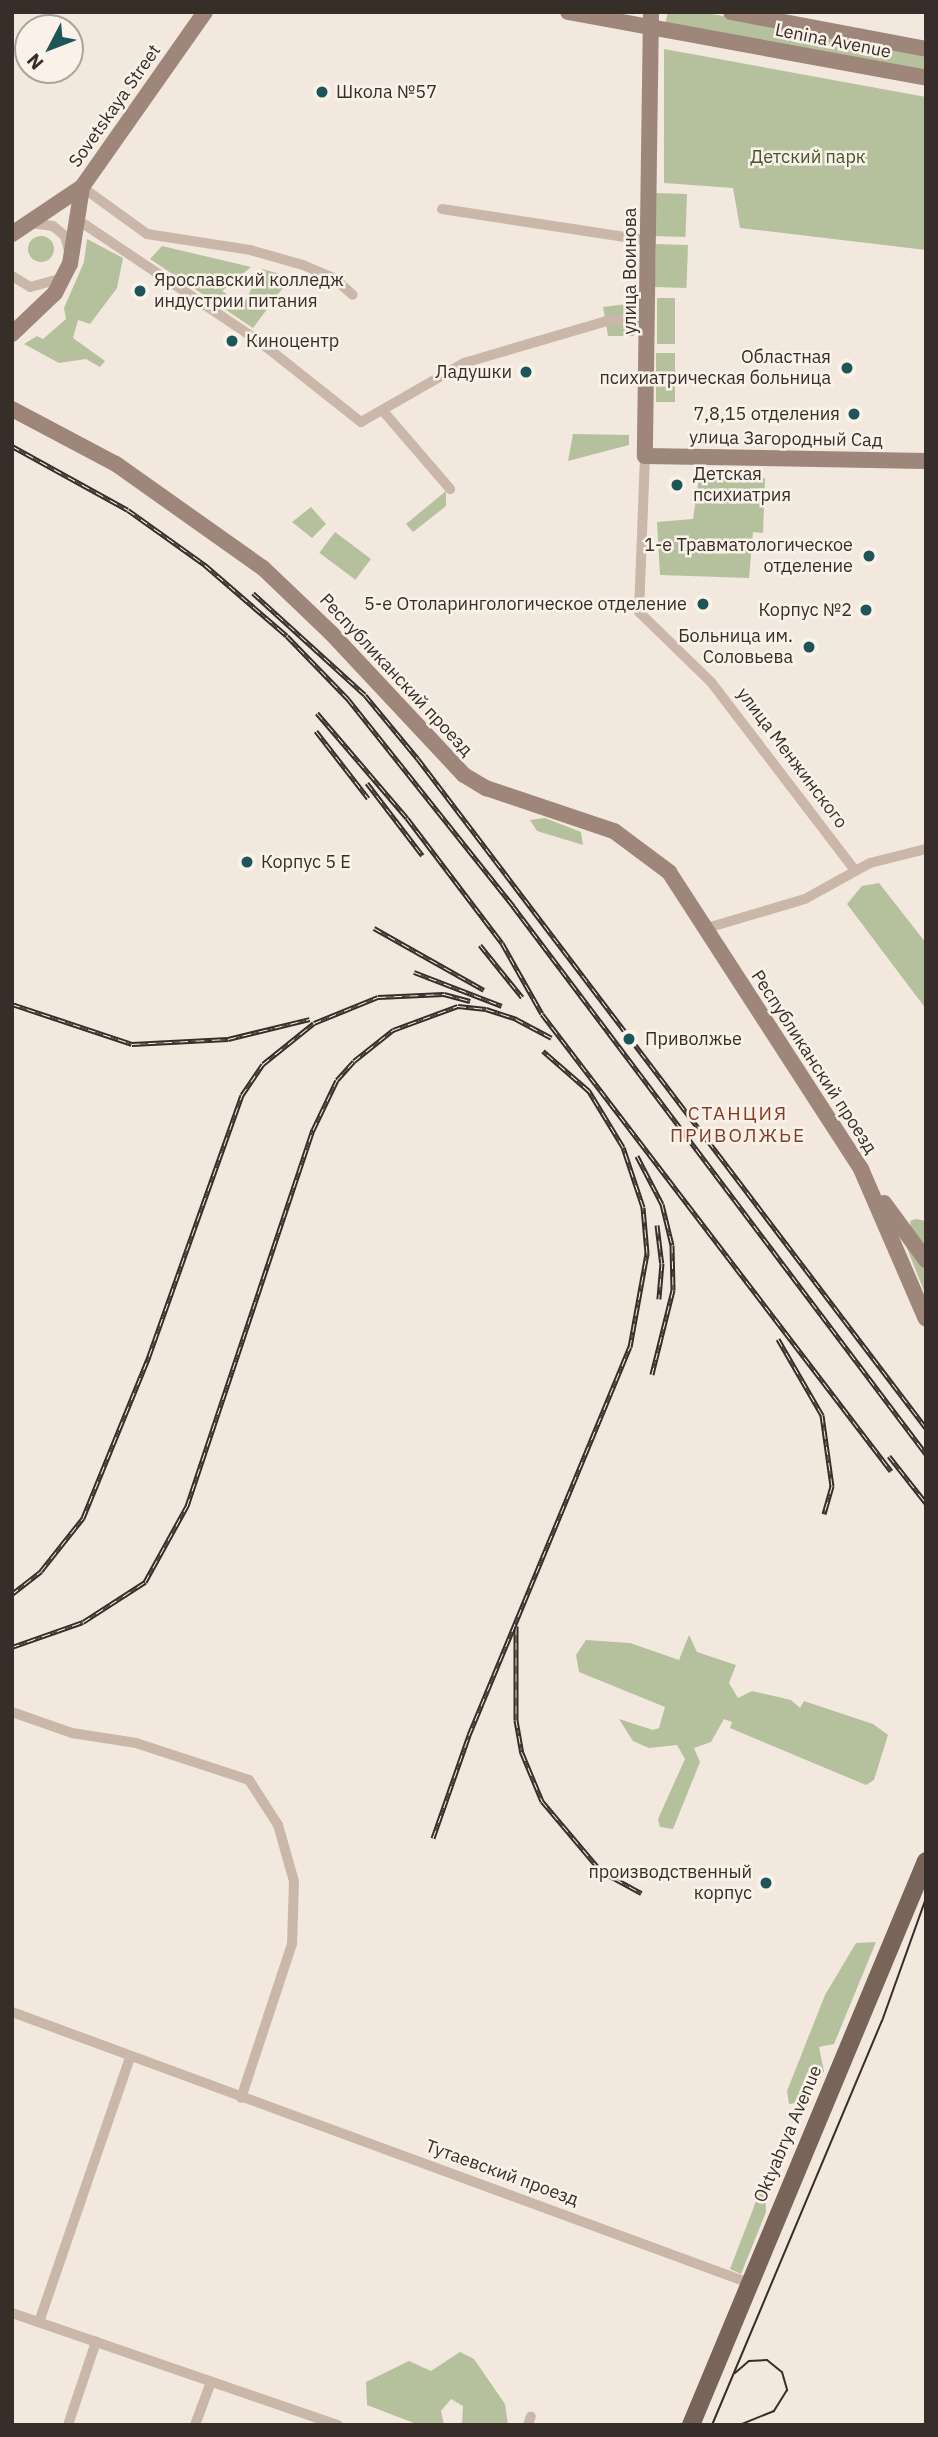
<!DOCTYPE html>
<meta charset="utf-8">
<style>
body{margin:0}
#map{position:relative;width:938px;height:2437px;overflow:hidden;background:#f2e8dd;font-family:"IBM Plex Sans",sans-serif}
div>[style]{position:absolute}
.green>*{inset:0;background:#b5c19d;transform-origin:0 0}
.round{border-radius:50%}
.street>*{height:10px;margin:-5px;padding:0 5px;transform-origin:5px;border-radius:5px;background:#cab7a9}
.secondary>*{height:16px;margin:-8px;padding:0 8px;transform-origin:8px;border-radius:8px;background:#9e867a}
.primary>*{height:18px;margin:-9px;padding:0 9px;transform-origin:9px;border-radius:9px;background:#79645a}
.tram>*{height:2px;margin:-1px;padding:0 1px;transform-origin:1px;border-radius:1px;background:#372d29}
.rail>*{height:5px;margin-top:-2.5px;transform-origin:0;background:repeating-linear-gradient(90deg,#faf2e9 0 8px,#372d29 0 16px);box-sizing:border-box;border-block:2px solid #372d29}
.dots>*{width:19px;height:19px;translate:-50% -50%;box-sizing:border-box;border:4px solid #faf2e9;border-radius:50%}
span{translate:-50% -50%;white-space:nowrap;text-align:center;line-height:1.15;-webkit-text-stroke:5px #faf2e9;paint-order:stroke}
.street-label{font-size:18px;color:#372d29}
.poi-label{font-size:18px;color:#372d29}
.left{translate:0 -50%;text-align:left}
.right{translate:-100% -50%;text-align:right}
.park-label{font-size:18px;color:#47552d}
.neighbourhood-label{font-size:19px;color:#853822;letter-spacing:2px}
.frame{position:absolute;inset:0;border:14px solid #372d29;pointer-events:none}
.north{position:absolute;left:14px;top:14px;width:70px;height:70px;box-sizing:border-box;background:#faf2e9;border:2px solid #aca39c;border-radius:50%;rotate:228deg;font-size:19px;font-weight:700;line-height:28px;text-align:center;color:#372d29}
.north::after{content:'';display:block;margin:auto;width:24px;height:32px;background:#1e5558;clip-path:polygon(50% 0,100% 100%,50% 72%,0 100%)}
</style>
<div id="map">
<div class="green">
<i style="clip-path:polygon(668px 12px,701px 12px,926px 53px,926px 71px,665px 24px)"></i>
<i style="clip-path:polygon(664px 49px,926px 97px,926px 250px,740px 228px,733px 188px,664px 183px)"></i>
<i style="left:655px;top:193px;width:32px;height:43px;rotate:2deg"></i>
<i class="round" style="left:28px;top:236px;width:26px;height:26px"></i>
<i style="clip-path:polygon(87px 239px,123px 258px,117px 288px,90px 324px,78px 320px,73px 338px,105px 361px,100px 367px,86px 359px,59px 363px,24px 344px,37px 336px,43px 339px,66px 319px,64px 308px,84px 262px)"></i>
<i style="left:656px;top:244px;width:32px;height:43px;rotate:2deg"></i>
<i style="clip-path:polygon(162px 246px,251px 267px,222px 291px,243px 305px,262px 269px,291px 277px,253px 328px,150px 259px)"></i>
<i style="left:657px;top:298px;width:18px;height:46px"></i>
<i style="clip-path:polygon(634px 303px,634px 317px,605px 318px,603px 307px)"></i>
<i style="clip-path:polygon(634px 323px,634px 336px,608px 336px,606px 324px)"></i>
<i style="left:656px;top:353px;width:19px;height:49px"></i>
<i style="clip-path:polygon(573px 434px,629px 435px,629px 445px,568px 461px)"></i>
<i style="clip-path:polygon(699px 477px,765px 478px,763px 533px,753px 532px,749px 578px,660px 575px,657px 522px,693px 519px)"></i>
<i style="clip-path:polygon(446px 491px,446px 506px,413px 532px,406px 524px)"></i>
<i style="clip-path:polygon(311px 507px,326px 524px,312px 538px,292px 522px)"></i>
<i style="left:335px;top:532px;width:45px;height:26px;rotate:37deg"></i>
<i style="clip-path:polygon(545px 818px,581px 832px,583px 845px,537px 831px,530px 820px)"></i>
<i style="clip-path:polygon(879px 883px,926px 943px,926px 1009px,847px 904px,862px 886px)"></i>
<i style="clip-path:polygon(916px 1219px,926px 1221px,926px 1248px,911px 1228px,910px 1221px)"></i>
<i style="clip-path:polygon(903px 1238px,926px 1270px,926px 1296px)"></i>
<i style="clip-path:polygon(689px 1635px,697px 1652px,736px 1665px,729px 1683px,738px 1698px,752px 1691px,791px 1700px,800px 1708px,804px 1701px,873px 1724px,888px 1735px,874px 1780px,866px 1785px,730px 1728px,732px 1722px,724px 1719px,711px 1742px,694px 1748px,700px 1762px,673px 1829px,660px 1827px,658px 1819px,685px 1759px,677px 1745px,649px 1748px,633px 1741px,619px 1719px,653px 1730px,659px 1728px,665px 1707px,579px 1672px,576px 1655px,586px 1640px,630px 1643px,679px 1660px)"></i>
<i style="clip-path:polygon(876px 1942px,834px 2044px,819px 2047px,824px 2071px,806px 2108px,796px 2110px,797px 2103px,789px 2104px,787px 2091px,825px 1995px,856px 1943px)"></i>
<i style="clip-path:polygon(775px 2152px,765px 2189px,766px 2212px,741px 2274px,730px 2269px)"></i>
<i style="clip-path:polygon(460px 2352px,474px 2359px,505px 2404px,508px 2425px,462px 2425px,463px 2406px,451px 2399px,441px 2411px,444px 2425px,419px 2425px,367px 2405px,366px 2382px,409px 2361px,431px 2371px)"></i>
</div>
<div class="street">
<i style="left:82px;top:187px;width:80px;rotate:35.9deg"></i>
<i style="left:147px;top:234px;width:104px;rotate:8.8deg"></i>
<i style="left:250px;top:250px;width:55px;rotate:15.8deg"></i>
<i style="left:303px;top:265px;width:34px;rotate:23deg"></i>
<i style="left:334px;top:278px;width:25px;rotate:42deg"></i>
<i style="left:442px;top:209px;width:210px;rotate:8.7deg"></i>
<i style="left:75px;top:218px;width:223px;rotate:33.8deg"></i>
<i style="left:260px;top:342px;width:129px;rotate:38.4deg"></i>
<i style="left:361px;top:422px;width:119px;rotate:-29.8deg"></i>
<i style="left:464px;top:363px;width:152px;rotate:-16.4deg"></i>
<i style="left:610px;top:320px;width:39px"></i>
<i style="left:31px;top:223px;width:22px;rotate:8deg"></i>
<i style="left:53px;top:226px;width:16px;rotate:40deg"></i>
<i style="left:65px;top:236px;width:16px;rotate:75deg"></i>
<i style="left:12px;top:276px;width:21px;rotate:31deg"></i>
<i style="left:30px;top:287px;width:34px;rotate:-15deg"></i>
<i style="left:383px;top:411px;width:103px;rotate:49.3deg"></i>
<i style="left:645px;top:456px;width:156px;rotate:92.2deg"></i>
<i style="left:639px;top:612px;width:100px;rotate:44.2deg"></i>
<i style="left:711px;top:682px;width:235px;rotate:52.6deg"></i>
<i style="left:707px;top:928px;width:102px;rotate:-16.5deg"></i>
<i style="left:805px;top:899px;width:74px;rotate:-29deg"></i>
<i style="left:870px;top:863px;width:58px;rotate:-14deg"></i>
<i style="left:12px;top:1712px;width:64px;rotate:19.3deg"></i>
<i style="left:72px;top:1733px;width:65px;rotate:8.9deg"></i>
<i style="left:136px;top:1743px;width:119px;rotate:18.1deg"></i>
<i style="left:249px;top:1780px;width:54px;rotate:57.2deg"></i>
<i style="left:278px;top:1825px;width:58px;rotate:74.1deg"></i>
<i style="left:294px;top:1881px;width:63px;rotate:91.8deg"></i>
<i style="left:292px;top:1944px;width:162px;rotate:108.3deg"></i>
<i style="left:12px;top:2012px;width:785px;rotate:20.19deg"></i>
<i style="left:12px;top:2313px;width:345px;rotate:19deg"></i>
<i style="left:39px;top:2322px;width:279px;rotate:-71deg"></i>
<i style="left:68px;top:2425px;width:88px;rotate:-71.4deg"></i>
<i style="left:195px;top:2425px;width:46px;rotate:-69.6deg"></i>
<i style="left:528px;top:2425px;width:9px;rotate:-72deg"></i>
</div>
<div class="secondary">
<i style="left:568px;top:12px;width:364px;rotate:10.4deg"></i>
<i style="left:651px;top:12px;width:444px;rotate:90.8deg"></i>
<i style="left:645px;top:456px;width:281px;rotate:1deg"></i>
<i style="left:731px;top:12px;width:198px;rotate:10.7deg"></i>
<i style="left:12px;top:234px;width:84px;rotate:-33.9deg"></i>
<i style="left:82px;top:187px;width:214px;rotate:-54.9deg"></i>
<i style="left:12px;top:334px;width:59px;rotate:-43.6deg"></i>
<i style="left:55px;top:293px;width:33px;rotate:-63deg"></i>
<i style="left:70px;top:264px;width:78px;rotate:-81.1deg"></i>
<i style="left:12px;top:409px;width:118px;rotate:27.9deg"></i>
<i style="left:116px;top:464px;width:180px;rotate:35.3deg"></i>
<i style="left:263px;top:568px;width:95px;rotate:43.7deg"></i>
<i style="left:332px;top:634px;width:193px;rotate:46.9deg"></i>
<i style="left:464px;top:775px;width:26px;rotate:31deg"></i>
<i style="left:486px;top:788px;width:135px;rotate:18.6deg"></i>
<i style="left:614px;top:831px;width:69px;rotate:36.7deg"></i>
<i style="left:669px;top:872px;width:354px;rotate:57.1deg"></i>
<i style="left:861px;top:1169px;width:163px;rotate:66.6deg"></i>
<i style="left:884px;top:1203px;width:71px;rotate:53.6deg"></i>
</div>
<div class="primary">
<i style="left:691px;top:2425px;width:611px;rotate:-67.38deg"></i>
</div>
<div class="tram">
<i style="left:735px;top:2373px;width:18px;rotate:-41deg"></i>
<i style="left:749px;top:2361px;width:18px;rotate:-3deg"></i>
<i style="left:767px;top:2360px;width:19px;rotate:39deg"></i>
<i style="left:782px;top:2372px;width:19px;rotate:74deg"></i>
<i style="left:787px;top:2390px;width:25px;rotate:122deg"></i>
<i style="left:774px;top:2411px;width:37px;rotate:158deg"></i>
<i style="left:712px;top:2425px;width:438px;rotate:-67.2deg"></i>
<i style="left:882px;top:2021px;width:131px;rotate:-70.3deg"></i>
</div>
<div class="rail">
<i style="left:12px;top:446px;width:132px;rotate:28.9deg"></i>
<i style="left:128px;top:510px;width:95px;rotate:35.5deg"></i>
<i style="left:205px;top:565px;width:108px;rotate:40.9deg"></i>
<i style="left:287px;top:636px;width:88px;rotate:45.9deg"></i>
<i style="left:348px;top:699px;width:265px;rotate:51.4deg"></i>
<i style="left:513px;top:906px;width:686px;rotate:53deg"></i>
<i style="left:253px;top:593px;width:151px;rotate:42.3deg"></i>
<i style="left:365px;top:695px;width:83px;rotate:50.4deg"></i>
<i style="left:418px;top:759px;width:840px;rotate:52.79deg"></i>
<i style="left:317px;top:713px;width:138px;rotate:49.4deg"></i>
<i style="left:407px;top:818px;width:157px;rotate:52.8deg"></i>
<i style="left:502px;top:943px;width:81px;rotate:60.6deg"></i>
<i style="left:542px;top:1014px;width:575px;rotate:52.63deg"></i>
<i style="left:316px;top:731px;width:85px;rotate:52.2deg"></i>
<i style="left:367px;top:783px;width:91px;rotate:52.6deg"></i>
<i style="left:374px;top:928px;width:126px;rotate:29.4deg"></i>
<i style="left:480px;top:945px;width:67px;rotate:51.1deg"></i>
<i style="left:414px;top:972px;width:94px;rotate:21.1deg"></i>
<i style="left:12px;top:1004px;width:126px;rotate:18.4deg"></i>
<i style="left:132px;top:1044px;width:96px;rotate:-3deg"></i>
<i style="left:228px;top:1039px;width:84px;rotate:-13.7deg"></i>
<i style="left:637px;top:1156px;width:54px;rotate:62.5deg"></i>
<i style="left:662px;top:1204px;width:42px;rotate:76.3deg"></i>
<i style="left:672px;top:1245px;width:45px;rotate:88.7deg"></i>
<i style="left:673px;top:1290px;width:87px;rotate:104deg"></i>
<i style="left:657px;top:1225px;width:38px;rotate:83deg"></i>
<i style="left:662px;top:1263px;width:36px;rotate:95deg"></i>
<i style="left:778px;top:1339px;width:88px;rotate:59.9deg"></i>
<i style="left:822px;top:1415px;width:72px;rotate:82deg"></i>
<i style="left:832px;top:1486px;width:29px;rotate:106deg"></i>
<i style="left:889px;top:1456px;width:60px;rotate:51.8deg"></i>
<i style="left:12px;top:1594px;width:37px;rotate:-38deg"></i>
<i style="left:41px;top:1571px;width:68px;rotate:-51.6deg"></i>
<i style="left:83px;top:1518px;width:175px;rotate:-67.8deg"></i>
<i style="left:149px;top:1356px;width:277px;rotate:-70.4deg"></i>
<i style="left:242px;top:1095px;width:37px;rotate:-56deg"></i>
<i style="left:263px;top:1064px;width:65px;rotate:-38.8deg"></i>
<i style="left:314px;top:1023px;width:69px;rotate:-22.1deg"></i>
<i style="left:378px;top:997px;width:66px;rotate:-2.6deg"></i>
<i style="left:444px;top:994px;width:27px;rotate:15deg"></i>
<i style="left:516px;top:1626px;width:94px;rotate:90deg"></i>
<i style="left:516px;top:1720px;width:34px;rotate:80deg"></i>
<i style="left:522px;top:1753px;width:52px;rotate:67.4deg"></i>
<i style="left:542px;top:1801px;width:92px;rotate:49.9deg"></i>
<i style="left:601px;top:1871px;width:46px;rotate:28.8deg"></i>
<i style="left:12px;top:1647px;width:75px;rotate:-19.4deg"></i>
<i style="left:83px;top:1622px;width:74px;rotate:-32.8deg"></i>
<i style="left:145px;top:1582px;width:87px;rotate:-61.1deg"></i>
<i style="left:187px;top:1506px;width:397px;rotate:-71.5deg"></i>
<i style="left:313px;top:1130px;width:55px;rotate:-64.4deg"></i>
<i style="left:337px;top:1080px;width:25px;rotate:-48deg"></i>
<i style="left:354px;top:1061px;width:50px;rotate:-38.5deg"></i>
<i style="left:393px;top:1030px;width:69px;rotate:-20.3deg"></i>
<i style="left:458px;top:1006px;width:28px;rotate:6deg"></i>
<i style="left:486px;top:1009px;width:32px;rotate:18deg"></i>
<i style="left:516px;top:1019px;width:40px;rotate:28deg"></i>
<i style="left:433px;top:1838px;width:109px;rotate:-70.7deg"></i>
<i style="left:469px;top:1735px;width:420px;rotate:-67.5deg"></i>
<i style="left:630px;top:1347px;width:96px;rotate:-79.7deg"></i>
<i style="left:647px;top:1253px;width:46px;rotate:-95deg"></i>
<i style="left:643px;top:1207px;width:63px;rotate:-108.4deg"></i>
<i style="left:623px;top:1147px;width:66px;rotate:-121.3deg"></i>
<i style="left:589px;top:1091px;width:61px;rotate:-139deg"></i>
</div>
<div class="dots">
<i style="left:322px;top:92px;background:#1e5558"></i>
<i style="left:140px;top:291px;background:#1e5558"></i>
<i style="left:232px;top:341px;background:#1e5558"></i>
<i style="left:847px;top:368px;background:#1e5558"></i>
<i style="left:526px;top:372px;background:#1e5558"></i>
<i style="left:854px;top:414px;background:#1e5558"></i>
<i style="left:677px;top:485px;background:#1e5558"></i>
<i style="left:869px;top:556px;background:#1e5558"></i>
<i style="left:703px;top:604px;background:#1e5558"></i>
<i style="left:866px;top:610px;background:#1e5558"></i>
<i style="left:809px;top:647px;background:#1e5558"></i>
<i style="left:247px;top:862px;background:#1e5558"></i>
<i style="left:629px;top:1039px;background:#1e5558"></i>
<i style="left:766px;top:1883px;background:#1e5558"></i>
</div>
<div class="street-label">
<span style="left:833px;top:41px;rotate:11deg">Lenina Avenue</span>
<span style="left:115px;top:106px;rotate:-55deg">Sovetskaya Street</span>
<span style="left:630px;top:271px;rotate:-90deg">улица Воинова</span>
<span style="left:786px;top:439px;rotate:1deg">улица Загородный Сад</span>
<span style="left:396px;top:675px;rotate:47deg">Республиканский проезд</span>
<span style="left:792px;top:758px;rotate:53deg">улица Менжинского</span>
<span style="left:814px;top:1062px;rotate:57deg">Республиканский проезд</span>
<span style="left:788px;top:2134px;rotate:-67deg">Oktyabrya Avenue</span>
<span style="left:502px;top:2173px;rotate:20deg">Тутаевский проезд</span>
</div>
<div class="poi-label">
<span class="left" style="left:336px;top:92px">Школа №57</span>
<span class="left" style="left:154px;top:291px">Ярославский колледж<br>индустрии питания</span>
<span class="left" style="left:246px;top:341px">Киноцентр</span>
<span class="right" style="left:831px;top:368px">Областная<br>психиатрическая больница</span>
<span class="right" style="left:512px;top:372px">Ладушки</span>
<span class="right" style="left:840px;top:414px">7,8,15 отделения</span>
<span class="left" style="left:693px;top:485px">Детская<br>психиатрия</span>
<span class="right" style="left:853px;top:556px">1-е Травматологическое<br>отделение</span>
<span class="right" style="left:687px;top:604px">5-е Отоларингологическое отделение</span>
<span class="right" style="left:852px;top:610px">Корпус №2</span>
<span class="right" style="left:793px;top:647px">Больница им.<br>Соловьева</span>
<span class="left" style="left:261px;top:862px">Корпус 5 E</span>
<span class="left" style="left:645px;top:1039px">Приволжье</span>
<span class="right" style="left:752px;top:1883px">производственный<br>корпус</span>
</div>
<div class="park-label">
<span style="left:808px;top:157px">Детский парк</span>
</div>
<div class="neighbourhood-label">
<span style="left:738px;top:1125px">СТАНЦИЯ<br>ПРИВОЛЖЬЕ</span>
</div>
<div class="frame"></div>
<div class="north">N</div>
</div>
